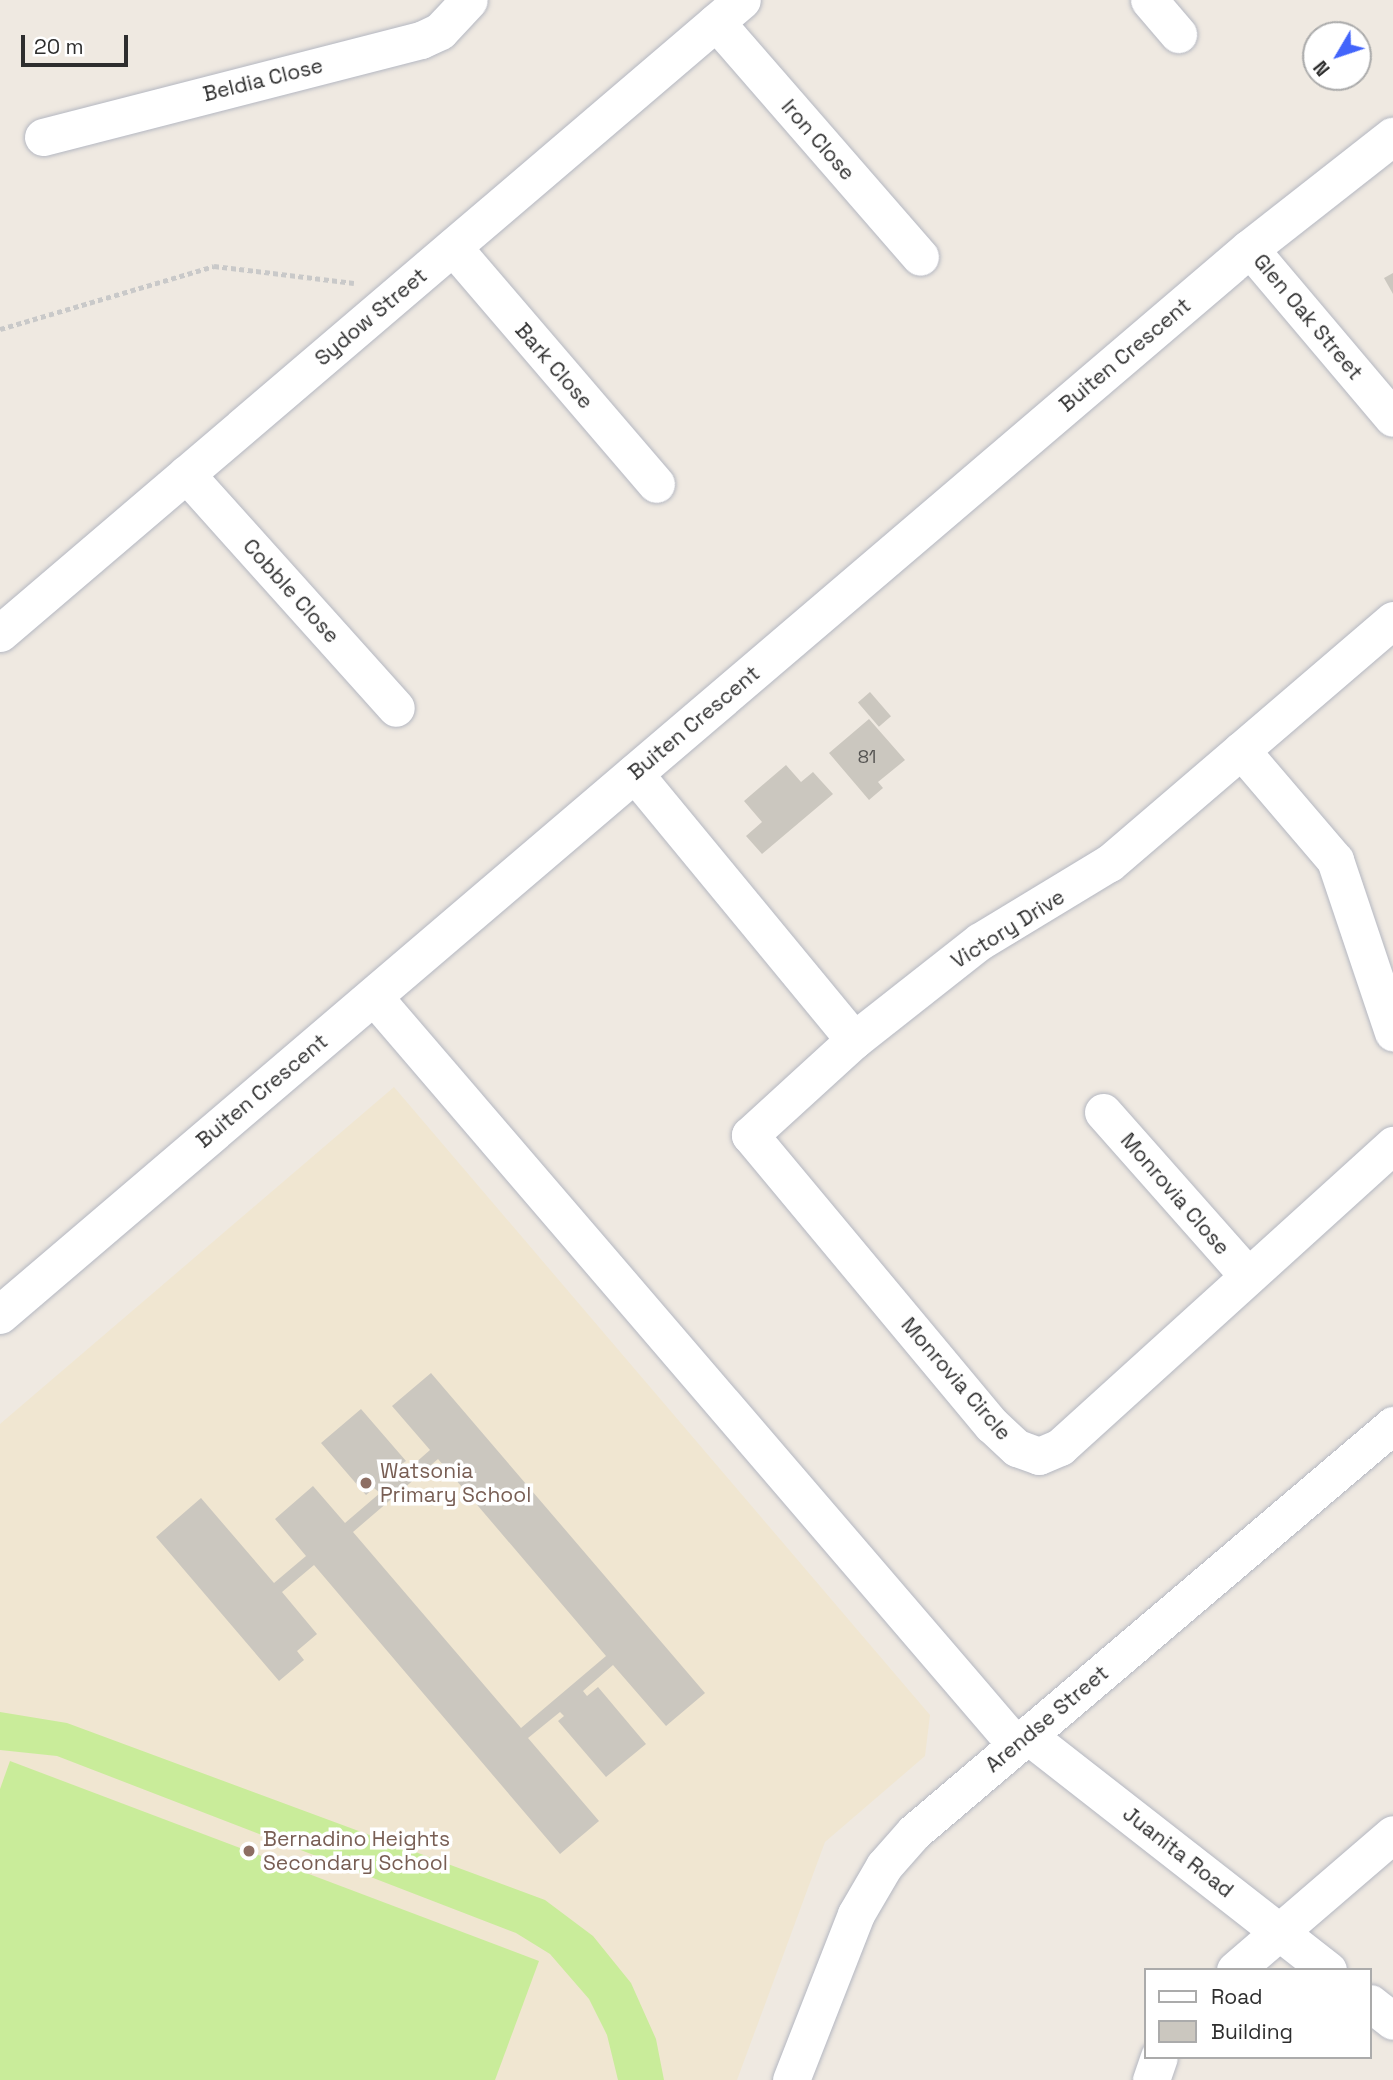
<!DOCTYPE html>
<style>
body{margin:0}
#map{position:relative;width:1393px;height:2080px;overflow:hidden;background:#efe9e1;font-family:"Space Grotesk",sans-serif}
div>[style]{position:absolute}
.education>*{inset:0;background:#f0e6d1}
.pitch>*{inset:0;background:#c9ec9a}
.building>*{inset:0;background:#cbc7bf;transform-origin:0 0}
.path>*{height:4.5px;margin-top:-2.25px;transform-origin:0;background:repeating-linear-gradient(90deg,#c9c9c9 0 5px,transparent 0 8.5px)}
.roads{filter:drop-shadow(0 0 2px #b4b7c1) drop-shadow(0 0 2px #b4b7c1)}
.minor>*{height:37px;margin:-18.5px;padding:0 18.5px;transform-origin:18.5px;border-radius:18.5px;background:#fff}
.tertiary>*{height:38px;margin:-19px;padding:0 19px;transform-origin:19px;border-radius:19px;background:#fff}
.dots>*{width:19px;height:19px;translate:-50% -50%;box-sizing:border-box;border:4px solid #fff;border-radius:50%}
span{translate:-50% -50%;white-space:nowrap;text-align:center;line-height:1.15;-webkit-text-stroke:7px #fff;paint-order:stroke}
.number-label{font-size:18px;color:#555452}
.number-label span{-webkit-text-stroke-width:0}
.street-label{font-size:21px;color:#2e2e2e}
.education-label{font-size:21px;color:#785e54}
.left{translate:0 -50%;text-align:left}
.legend{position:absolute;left:1144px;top:1968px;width:228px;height:91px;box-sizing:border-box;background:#fff;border:2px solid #ababab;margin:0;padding:9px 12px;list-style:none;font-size:21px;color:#2e2e2e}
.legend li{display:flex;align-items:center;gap:14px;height:35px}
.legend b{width:35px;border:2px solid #ababab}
.north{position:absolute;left:1302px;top:21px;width:70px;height:70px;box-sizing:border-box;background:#fff;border:2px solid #ababab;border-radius:50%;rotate:231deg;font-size:19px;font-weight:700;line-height:28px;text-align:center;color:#2e2e2e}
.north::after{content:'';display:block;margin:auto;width:24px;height:32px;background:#4264fb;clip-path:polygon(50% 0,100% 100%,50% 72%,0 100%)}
.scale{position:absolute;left:21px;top:35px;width:107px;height:32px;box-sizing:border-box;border:4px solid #2e2e2e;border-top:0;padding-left:9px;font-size:21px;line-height:24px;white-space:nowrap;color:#2e2e2e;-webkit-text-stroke:5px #fff;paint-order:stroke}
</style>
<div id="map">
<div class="education">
<i style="clip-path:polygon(394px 1087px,930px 1715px,925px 1756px,825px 1842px,737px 2080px,0 2080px,0 1424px)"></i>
</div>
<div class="pitch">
<i style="clip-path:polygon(0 1712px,67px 1723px,545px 1900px,593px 1936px,631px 1983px,656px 2039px,664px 2080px,618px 2080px,607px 2035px,589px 1999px,550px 1954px,516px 1933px,57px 1756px,0 1750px)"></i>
<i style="clip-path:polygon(10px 1761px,539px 1961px,495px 2080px,0 2080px,0 1789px)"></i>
</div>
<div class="building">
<i style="clip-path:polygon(1393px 273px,1393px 294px,1384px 278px)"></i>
<i style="left:870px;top:692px;width:32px;height:16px;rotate:49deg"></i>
<i style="clip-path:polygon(869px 719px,905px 760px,878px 782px,883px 788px,869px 800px,829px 753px)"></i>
<i style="clip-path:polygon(786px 765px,801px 782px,813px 772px,833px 794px,762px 854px,746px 836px,762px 822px,744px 801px)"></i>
<i style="clip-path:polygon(evenodd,431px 1373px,705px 1693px,666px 1726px,613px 1665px,583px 1691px,587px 1696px,598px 1687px,646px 1744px,606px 1777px,558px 1721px,564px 1716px,560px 1712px,528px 1738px,599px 1821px,560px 1854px,314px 1565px,282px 1592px,317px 1634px,297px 1651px,304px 1660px,279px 1681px,156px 1537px,201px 1498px,274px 1583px,306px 1556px,275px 1519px,313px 1486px,345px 1523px,380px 1493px,374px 1488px,366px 1495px,321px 1443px,361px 1409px,406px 1461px,400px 1465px,405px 1472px,430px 1450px,392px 1406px,431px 1373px,438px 1459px,606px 1656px,521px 1728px,353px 1532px,438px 1459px)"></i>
</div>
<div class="path">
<i style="left:0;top:329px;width:223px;rotate:-16.4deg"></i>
<i style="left:214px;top:266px;width:141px;rotate:6.9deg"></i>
</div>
<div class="roads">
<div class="minor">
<i style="left:1149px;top:0;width:45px;rotate:49.5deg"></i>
<i style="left:716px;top:22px;width:311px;rotate:49deg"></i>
<i style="left:43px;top:137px;width:390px;rotate:-14.4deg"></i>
<i style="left:421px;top:40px;width:21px;rotate:-25deg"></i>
<i style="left:440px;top:31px;width:42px;rotate:-46.9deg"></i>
<i style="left:453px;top:247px;width:312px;rotate:49.4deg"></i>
<i style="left:1250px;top:249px;width:221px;rotate:49.8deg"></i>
<i style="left:186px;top:474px;width:314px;rotate:48.1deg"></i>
<i style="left:1393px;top:620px;width:374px;rotate:139.4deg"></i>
<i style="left:1109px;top:863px;width:151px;rotate:148.8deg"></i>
<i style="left:980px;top:941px;width:160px;rotate:141.8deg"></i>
<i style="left:854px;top:1040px;width:141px;rotate:137.6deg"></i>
<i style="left:750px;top:1135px;width:378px;rotate:50.2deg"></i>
<i style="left:992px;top:1425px;width:34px;rotate:43deg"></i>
<i style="left:1017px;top:1448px;width:23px;rotate:20deg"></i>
<i style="left:1039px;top:1456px;width:23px;rotate:-23deg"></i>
<i style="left:1060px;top:1447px;width:450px;rotate:-42.2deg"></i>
<i style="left:0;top:633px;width:975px;rotate:-40.47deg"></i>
<i style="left:1241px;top:750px;width:145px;rotate:49.5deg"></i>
<i style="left:1335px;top:860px;width:182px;rotate:71.4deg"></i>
<i style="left:634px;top:773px;width:346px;rotate:50.5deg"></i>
<i style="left:374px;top:997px;width:986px;rotate:49.36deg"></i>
<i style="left:1103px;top:1112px;width:217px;rotate:48.5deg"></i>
<i style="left:1027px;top:1735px;width:382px;rotate:38deg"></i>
<i style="left:1235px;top:1970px;width:208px;rotate:-40.7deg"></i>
<i style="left:1370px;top:2003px;width:29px;rotate:38deg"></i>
<i style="left:791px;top:2080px;width:178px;rotate:-68.6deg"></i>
<i style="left:856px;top:1914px;width:56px;rotate:-59.7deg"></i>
<i style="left:884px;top:1866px;width:45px;rotate:-48.6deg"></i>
<i style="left:914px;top:1832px;width:629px;rotate:-40.35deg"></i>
<i style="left:1151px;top:2080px;width:24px;rotate:-71deg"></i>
</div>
<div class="tertiary">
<i style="left:0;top:1315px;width:1643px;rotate:-40.46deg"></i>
<i style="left:1250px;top:249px;width:182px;rotate:-38.1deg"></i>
</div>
</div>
<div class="dots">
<i style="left:366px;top:1483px;background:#8d6e63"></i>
<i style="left:249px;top:1851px;background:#8d6e63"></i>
</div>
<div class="number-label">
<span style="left:867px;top:757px">81</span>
</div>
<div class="street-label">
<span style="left:263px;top:80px;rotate:-14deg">Beldia Close</span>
<span style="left:818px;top:140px;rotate:49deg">Iron Close</span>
<span style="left:371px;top:317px;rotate:-40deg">Sydow Street</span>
<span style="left:1308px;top:317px;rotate:50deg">Glen Oak Street</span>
<span style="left:1125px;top:355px;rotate:-40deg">Buiten Crescent</span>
<span style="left:554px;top:366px;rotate:49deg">Bark Close</span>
<span style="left:291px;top:591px;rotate:48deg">Cobble Close</span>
<span style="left:694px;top:723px;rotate:-40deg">Buiten Crescent</span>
<span style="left:1008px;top:929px;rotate:-32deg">Victory Drive</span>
<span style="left:262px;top:1091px;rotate:-40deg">Buiten Crescent</span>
<span style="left:1175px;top:1194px;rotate:49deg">Monrovia Close</span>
<span style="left:956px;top:1379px;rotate:49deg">Monrovia Circle</span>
<span style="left:1047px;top:1719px;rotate:-40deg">Arendse Street</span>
<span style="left:1178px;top:1852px;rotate:38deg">Juanita Road</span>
</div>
<div class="education-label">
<span class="left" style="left:380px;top:1483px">Watsonia<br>Primary School</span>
<span class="left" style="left:263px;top:1851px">Bernadino Heights<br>Secondary School</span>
</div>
<ul class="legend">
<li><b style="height:9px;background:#fff"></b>Road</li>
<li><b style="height:19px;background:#cbc7bf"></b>Building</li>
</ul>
<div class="north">N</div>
<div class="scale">20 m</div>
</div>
